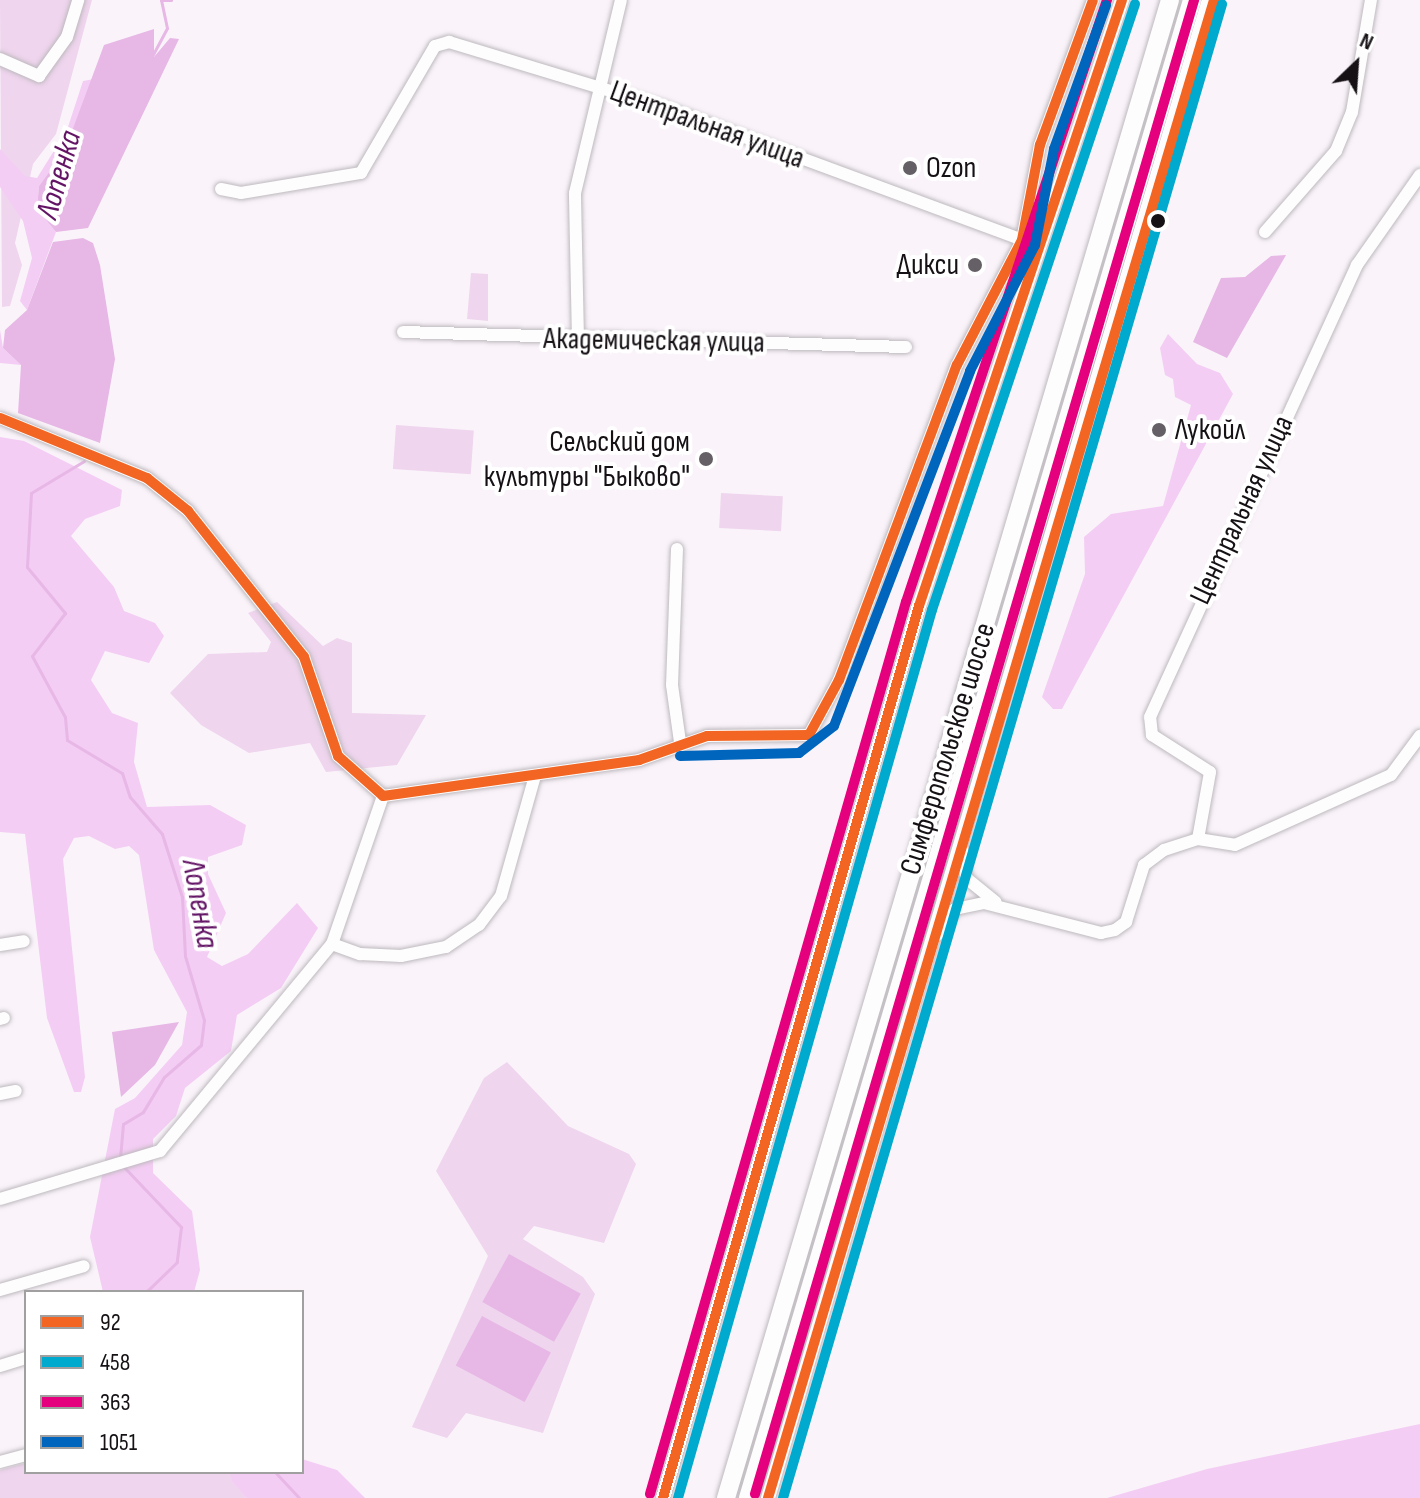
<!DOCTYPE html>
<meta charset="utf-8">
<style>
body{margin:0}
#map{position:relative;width:1420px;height:1498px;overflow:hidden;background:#faf4fa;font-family:"Sofia Sans Condensed",sans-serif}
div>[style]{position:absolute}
.green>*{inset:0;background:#efd5ee;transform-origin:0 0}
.forest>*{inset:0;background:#f4cdf4}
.water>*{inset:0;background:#e7b7e6;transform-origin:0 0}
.stream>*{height:3px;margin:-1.5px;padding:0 1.5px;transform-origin:1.5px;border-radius:1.5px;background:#e7b7e6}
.roads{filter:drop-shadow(0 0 2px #bdb9bd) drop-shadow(0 0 2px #bdb9bd)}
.minor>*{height:12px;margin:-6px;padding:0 6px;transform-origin:6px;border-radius:6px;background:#fefdfe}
.major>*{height:14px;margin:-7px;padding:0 7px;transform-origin:7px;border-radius:7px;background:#fefdfe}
.highway>*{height:18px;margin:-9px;padding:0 9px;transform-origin:9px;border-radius:9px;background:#fefdfe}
.bus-1>*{height:10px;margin:-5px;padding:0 5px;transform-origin:5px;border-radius:5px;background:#f26522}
.bus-2>*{height:10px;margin:-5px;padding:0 5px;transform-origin:5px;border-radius:5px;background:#00a9ce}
.bus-3>*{height:10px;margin:-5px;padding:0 5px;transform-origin:5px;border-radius:5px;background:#e5007d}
.bus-4>*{height:10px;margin:-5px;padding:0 5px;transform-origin:5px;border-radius:5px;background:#0065bd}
.dots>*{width:22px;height:22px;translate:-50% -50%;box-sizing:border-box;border:4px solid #fff;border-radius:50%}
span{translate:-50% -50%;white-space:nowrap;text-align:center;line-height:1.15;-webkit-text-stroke:8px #fff;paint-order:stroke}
.street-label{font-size:30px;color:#151115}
.poi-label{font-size:30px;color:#151115}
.left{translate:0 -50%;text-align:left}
.right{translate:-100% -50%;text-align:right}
.water-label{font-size:32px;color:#631465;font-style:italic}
.legend{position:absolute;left:24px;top:1290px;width:280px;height:184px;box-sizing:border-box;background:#fff;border:2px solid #a1a0a1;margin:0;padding:10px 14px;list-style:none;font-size:24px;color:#151115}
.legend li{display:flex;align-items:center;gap:16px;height:40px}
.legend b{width:40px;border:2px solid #a1a0a1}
.north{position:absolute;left:1316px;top:24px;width:80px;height:80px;-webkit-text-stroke:6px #fff;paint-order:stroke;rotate:25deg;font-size:22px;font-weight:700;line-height:32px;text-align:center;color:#151115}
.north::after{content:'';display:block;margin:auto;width:28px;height:36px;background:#151115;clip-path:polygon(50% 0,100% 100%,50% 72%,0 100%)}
</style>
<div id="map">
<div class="green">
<i style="clip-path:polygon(0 0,92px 0,56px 134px,33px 164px,15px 243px,22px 265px,10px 306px,2px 307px)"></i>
<i style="clip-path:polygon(471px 273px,488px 274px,488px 321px,467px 319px)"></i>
<i style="left:396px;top:425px;width:78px;height:44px;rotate:4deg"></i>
<i style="left:721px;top:493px;width:62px;height:35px;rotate:3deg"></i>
<i style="clip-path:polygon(277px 602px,323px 646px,337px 638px,352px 643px,352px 713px,426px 715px,397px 765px,326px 772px,310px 743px,249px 753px,201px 725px,170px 693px,208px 654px,267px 652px,271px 642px,248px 613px)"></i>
<i style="clip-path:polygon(507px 1062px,568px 1126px,629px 1154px,636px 1164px,604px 1243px,534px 1226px,523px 1239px,583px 1277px,595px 1294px,543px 1433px,466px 1413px,447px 1438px,412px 1427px,488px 1256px,436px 1171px,484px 1078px)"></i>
<i style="clip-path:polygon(26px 1463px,26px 1472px,230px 1472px,247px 1498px,0 1498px,0 1470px)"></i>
</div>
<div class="forest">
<i style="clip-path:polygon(94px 79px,65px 150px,39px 186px,37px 209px,56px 232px,27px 310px,20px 301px,32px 258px,23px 221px,0 187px,0 149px,25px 176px,37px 178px,67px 130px,83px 81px)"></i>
<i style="clip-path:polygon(0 330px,3px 348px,21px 365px,0 363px)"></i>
<i style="clip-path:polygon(1168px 334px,1197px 364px,1220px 373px,1233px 394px,1062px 709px,1053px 709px,1042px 697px,1085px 574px,1084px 537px,1111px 514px,1163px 506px,1191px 405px,1175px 397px,1173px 379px,1165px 375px,1160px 348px)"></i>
<i style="clip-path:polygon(0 437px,24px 441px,122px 490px,120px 506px,85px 519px,71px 536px,114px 587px,124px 611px,155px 623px,164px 636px,149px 663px,105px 651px,91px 680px,112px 713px,138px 723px,134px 762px,147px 807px,210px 805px,246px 825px,242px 845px,208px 857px,208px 874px,226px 913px,207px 957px,222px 966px,248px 954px,297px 903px,318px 928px,281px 988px,237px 1015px,231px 1051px,185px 1088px,176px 1116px,153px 1139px,153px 1173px,192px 1211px,200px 1270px,194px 1292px,103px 1292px,90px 1237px,115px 1109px,135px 1098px,182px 1045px,187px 1012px,154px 950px,139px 855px,129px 846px,115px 849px,89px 836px,74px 838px,63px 859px,85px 1077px,81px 1092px,74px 1092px,47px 1018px,25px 834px,0 832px)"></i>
<i style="clip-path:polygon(1420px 1424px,1420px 1498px,1107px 1498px,1207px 1469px)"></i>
<i style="clip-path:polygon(302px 1459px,337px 1470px,365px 1498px,247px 1498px,232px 1481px,230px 1472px,302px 1472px)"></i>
</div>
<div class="water">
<i style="clip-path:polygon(154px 29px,154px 57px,170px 38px,179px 39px,88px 228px,56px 232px,37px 209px,39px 186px,65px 150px,104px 45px)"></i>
<i style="clip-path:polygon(83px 238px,93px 243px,100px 265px,115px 359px,100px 443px,18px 413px,21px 365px,3px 348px,5px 330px,27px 310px,53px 242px)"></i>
<i style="clip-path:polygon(1286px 255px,1227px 358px,1193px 342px,1221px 278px,1245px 277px,1271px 256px)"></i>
<i style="clip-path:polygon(179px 1022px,155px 1065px,121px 1097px,112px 1032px)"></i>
<i style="left:509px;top:1254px;width:82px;height:55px;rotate:29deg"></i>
<i style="left:482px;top:1316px;width:78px;height:56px;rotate:28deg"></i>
</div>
<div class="stream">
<i style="left:161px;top:0;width:10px"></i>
<i style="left:150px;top:60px;width:36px;rotate:-62deg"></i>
<i style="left:167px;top:28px;width:29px;rotate:-102deg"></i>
<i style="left:84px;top:461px;width:62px;rotate:148.9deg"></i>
<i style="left:31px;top:493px;width:74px;rotate:93.1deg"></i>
<i style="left:27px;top:567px;width:60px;rotate:50.4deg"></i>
<i style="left:65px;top:613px;width:54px;rotate:127.5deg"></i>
<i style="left:32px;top:656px;width:69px;rotate:61.6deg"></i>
<i style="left:65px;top:717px;width:23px;rotate:85deg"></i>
<i style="left:67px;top:740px;width:64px;rotate:31deg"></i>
<i style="left:122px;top:773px;width:25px;rotate:72deg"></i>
<i style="left:130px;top:797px;width:49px;rotate:49.1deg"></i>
<i style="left:162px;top:834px;width:66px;rotate:72.4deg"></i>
<i style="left:182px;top:897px;width:59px;rotate:87.1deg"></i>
<i style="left:185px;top:956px;width:67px;rotate:73.5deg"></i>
<i style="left:204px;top:1020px;width:25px;rotate:97deg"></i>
<i style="left:201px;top:1045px;width:49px;rotate:139.1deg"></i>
<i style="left:164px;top:1077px;width:41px;rotate:121deg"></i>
<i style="left:143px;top:1112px;width:23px;rotate:149deg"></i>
<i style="left:123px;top:1124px;width:34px;rotate:95deg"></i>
<i style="left:122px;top:1165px;width:86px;rotate:46.4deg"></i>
<i style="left:181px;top:1227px;width:35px;rotate:97deg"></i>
<i style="left:177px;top:1262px;width:43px;rotate:135.9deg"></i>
<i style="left:275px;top:1472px;width:35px;rotate:47deg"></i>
</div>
<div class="roads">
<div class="minor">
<i style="left:0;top:59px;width:43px;rotate:23.6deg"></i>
<i style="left:39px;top:76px;width:48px;rotate:-54.3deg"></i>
<i style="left:67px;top:37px;width:39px;rotate:-73deg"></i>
<i style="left:221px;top:189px;width:20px;rotate:11deg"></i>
<i style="left:241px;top:193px;width:122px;rotate:-9.5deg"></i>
<i style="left:361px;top:173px;width:147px;rotate:-59.8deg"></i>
<i style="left:435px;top:46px;width:15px;rotate:-16deg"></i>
<i style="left:449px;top:42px;width:224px;rotate:16.9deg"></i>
<i style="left:663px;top:107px;width:383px;rotate:20.3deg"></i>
<i style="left:1265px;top:232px;width:108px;rotate:-48.8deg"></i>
<i style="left:1336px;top:151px;width:42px;rotate:-67.7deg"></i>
<i style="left:1352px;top:112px;width:114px;rotate:-80.4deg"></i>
<i style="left:403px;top:332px;width:503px;rotate:1.71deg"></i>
<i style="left:578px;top:340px;width:147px;rotate:-91.2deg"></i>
<i style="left:575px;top:193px;width:198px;rotate:-76.6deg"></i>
<i style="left:0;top:418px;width:159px;rotate:22.2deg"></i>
<i style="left:147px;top:478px;width:53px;rotate:38.8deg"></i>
<i style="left:188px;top:511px;width:186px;rotate:51.5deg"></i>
<i style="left:304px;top:657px;width:105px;rotate:71deg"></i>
<i style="left:338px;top:756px;width:60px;rotate:41.6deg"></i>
<i style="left:383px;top:796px;width:259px;rotate:-8deg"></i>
<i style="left:639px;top:760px;width:72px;rotate:-19.4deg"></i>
<i style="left:707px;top:736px;width:102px;rotate:-0.6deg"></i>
<i style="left:809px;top:735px;width:63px;rotate:-61.4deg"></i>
<i style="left:839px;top:680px;width:336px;rotate:-69.5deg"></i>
<i style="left:957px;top:365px;width:141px;rotate:-62.5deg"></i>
<i style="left:1022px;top:240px;width:97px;rotate:-79.3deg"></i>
<i style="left:1040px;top:145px;width:154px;rotate:-69.9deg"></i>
<i style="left:677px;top:549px;width:136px;rotate:92.1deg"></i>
<i style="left:672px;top:685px;width:58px;rotate:82deg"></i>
<i style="left:1198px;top:839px;width:68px;rotate:-79.8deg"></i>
<i style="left:1210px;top:772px;width:69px;rotate:-147.5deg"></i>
<i style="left:1152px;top:735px;width:18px;rotate:-96deg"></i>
<i style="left:1150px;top:717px;width:497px;rotate:-65.4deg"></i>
<i style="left:1357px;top:265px;width:110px;rotate:-55deg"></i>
<i style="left:962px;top:849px;width:29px;rotate:82deg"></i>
<i style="left:966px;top:878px;width:38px;rotate:39deg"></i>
<i style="left:937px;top:935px;width:32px;rotate:-55deg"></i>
<i style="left:955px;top:909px;width:30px;rotate:-12deg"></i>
<i style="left:984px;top:903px;width:121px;rotate:14.4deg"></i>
<i style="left:1101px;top:933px;width:14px;rotate:-12deg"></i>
<i style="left:1115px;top:930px;width:14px;rotate:-36deg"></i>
<i style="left:1126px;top:922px;width:60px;rotate:-72.5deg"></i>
<i style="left:1144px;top:865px;width:25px;rotate:-37deg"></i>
<i style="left:1164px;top:850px;width:36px;rotate:-18deg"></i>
<i style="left:1198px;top:839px;width:37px;rotate:9deg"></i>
<i style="left:1235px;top:845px;width:171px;rotate:-24.2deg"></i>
<i style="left:1391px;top:775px;width:49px;rotate:-53.4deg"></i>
<i style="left:332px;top:944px;width:30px;rotate:20deg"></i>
<i style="left:360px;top:954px;width:41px;rotate:2.8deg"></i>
<i style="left:401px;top:956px;width:46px;rotate:-11.3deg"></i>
<i style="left:446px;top:947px;width:40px;rotate:-34deg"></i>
<i style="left:479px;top:925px;width:36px;rotate:-53deg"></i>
<i style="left:501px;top:896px;width:125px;rotate:-74.2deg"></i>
<i style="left:0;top:945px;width:24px;rotate:-9deg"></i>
<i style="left:0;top:1019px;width:4px;rotate:-14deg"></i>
<i style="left:0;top:1094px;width:16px;rotate:-11deg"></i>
<i style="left:0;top:1199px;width:167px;rotate:-16.7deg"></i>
<i style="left:160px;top:1151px;width:269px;rotate:-50.3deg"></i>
<i style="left:332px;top:944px;width:157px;rotate:-71deg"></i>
<i style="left:0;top:1290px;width:87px;rotate:-15.9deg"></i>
<i style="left:0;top:1366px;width:27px;rotate:-17deg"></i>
<i style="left:0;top:1462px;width:27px;rotate:-15deg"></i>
</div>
<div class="major">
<i style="left:663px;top:1498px;width:928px;rotate:-73.99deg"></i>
<i style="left:919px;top:606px;width:639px;rotate:-71.48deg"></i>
<i style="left:768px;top:1498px;width:1562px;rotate:-73.6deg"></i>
</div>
<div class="highway">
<i style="left:726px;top:1498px;width:1562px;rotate:-73.49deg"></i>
<i style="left:748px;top:1498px;width:1562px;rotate:-73.49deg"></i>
</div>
</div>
<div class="bus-1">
<i style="left:0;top:418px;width:159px;rotate:22.2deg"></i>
<i style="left:147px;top:478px;width:53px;rotate:38.8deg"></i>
<i style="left:188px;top:511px;width:186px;rotate:51.5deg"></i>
<i style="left:304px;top:657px;width:105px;rotate:71deg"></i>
<i style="left:338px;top:756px;width:60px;rotate:41.6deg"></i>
<i style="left:383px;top:796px;width:259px;rotate:-8deg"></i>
<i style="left:639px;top:760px;width:72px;rotate:-19.4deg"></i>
<i style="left:707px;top:736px;width:102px;rotate:-0.6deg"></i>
<i style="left:809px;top:735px;width:63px;rotate:-61.4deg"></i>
<i style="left:839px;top:680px;width:336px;rotate:-69.5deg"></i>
<i style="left:957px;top:365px;width:141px;rotate:-62.5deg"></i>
<i style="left:1022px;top:240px;width:97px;rotate:-79.3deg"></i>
<i style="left:1040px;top:145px;width:154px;rotate:-69.9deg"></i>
<i style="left:663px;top:1498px;width:928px;rotate:-73.99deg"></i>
<i style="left:919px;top:606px;width:639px;rotate:-71.48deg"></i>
<i style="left:768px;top:1498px;width:1563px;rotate:-73.42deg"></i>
</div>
<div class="bus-2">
<i style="left:678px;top:1498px;width:924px;rotate:-74.04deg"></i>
<i style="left:932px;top:610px;width:639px;rotate:-71.48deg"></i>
<i style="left:783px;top:1498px;width:1557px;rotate:-73.62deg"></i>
</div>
<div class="bus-3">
<i style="left:650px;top:1494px;width:928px;rotate:-73.99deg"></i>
<i style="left:906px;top:602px;width:635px;rotate:-71.54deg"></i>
<i style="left:755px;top:1494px;width:1557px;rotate:-73.62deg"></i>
</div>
<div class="bus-4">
<i style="left:680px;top:756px;width:119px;rotate:-1.4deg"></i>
<i style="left:799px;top:753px;width:44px;rotate:-37.6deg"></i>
<i style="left:834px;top:726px;width:380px;rotate:-69deg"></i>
<i style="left:970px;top:371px;width:142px;rotate:-62.7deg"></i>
<i style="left:1035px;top:245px;width:98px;rotate:-78.8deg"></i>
<i style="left:1054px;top:149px;width:153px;rotate:-70.1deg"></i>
</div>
<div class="dots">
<i style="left:910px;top:168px;background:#656065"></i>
<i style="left:1158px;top:221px;background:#151115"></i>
<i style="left:975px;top:265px;background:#656065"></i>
<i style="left:1159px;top:430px;background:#656065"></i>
<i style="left:706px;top:459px;background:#656065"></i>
</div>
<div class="street-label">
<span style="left:707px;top:125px;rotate:20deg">Центральная улица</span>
<span style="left:654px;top:341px;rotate:1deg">Академическая улица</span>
<span style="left:1242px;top:510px;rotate:-65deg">Центральная улица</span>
<span style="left:948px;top:749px;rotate:-73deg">Симферопольское шоссе</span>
</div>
<div class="poi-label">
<span class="left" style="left:926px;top:168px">Ozon</span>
<span class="right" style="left:959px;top:265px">Дикси</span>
<span class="left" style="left:1175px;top:430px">Лукойл</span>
<span class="right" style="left:690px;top:459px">Сельский дом<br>культуры "Быково"</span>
</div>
<div class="water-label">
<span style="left:60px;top:175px;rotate:-74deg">Лопенка</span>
<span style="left:199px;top:904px;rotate:80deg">Лопенка</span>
</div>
<ul class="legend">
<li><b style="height:10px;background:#f26522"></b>92</li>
<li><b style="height:10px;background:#00a9ce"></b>458</li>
<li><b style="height:10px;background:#e5007d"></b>363</li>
<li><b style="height:10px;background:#0065bd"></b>1051</li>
</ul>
<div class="north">N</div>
</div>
